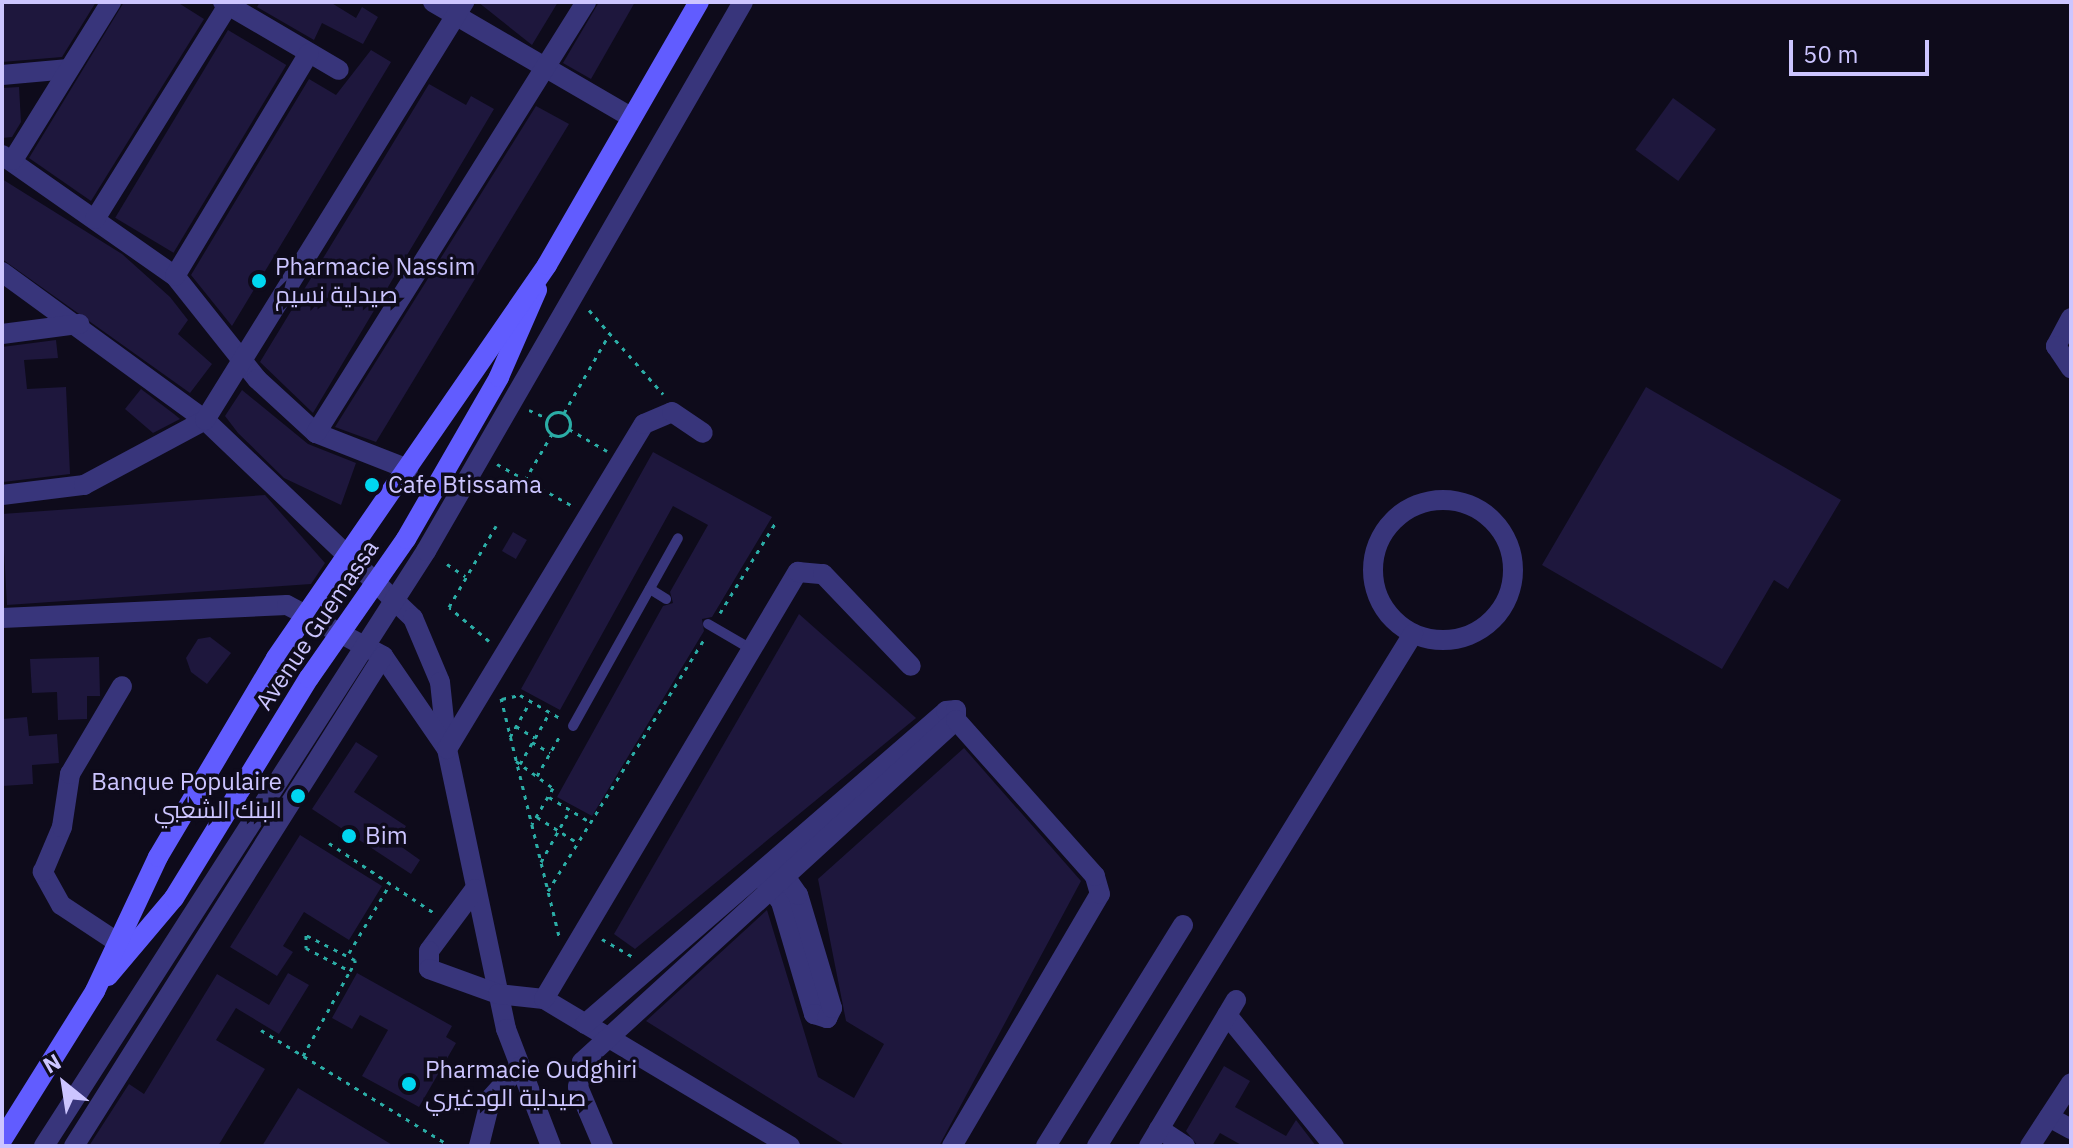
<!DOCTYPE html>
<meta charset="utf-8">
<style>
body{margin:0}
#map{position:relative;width:2073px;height:1148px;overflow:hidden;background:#0e0b1b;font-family:"IBM Plex Sans",Cairo,sans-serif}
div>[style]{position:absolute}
.building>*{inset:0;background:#1e173d;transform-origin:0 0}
.path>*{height:3px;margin-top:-1.5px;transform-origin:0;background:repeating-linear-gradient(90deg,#2bada6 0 4px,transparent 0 10px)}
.path>.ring{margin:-1.5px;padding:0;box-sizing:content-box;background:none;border:3px solid #2bada6;border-radius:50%}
.service>*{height:10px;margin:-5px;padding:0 5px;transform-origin:5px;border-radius:5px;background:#38357b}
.minor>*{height:20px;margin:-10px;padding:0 10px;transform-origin:10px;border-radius:10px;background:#38357b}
.minor>.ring{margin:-10px;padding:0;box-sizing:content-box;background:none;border:20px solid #38357b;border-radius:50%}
.secondary>*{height:20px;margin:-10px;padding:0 10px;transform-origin:10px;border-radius:10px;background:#615cff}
.dots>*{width:22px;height:22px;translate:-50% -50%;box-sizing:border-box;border:4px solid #0e0b1b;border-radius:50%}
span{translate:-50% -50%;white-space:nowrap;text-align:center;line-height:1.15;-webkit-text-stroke:7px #0e0b1b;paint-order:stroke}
.poi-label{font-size:24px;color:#ccc5ff}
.left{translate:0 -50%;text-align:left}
.right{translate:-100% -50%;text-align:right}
.street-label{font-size:24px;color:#ccc5ff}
.frame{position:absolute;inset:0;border:4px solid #ccc5ff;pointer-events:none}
.north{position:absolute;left:24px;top:1044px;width:80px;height:80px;-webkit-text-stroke:6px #0e0b1b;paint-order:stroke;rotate:330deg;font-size:22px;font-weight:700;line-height:32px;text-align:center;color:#ccc5ff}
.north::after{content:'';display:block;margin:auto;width:28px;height:36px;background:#ccc5ff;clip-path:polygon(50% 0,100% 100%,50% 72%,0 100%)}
.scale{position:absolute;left:1789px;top:40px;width:140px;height:36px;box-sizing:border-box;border:4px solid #ccc5ff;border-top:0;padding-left:10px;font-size:24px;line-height:28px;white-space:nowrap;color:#ccc5ff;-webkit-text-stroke:6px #0e0b1b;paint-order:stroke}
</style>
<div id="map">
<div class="building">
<i style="clip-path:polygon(2px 2px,96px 2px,62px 57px,2px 62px)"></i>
<i style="clip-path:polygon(124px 2px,177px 2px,204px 19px,91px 201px,29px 158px)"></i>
<i style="clip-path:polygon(260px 2px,330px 2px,356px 18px,362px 7px,378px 17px,363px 44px,322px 23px,314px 40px,257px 7px)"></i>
<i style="clip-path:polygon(478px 2px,558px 2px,532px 45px)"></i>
<i style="clip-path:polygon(599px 2px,635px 2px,591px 79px,563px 63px)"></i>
<i style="left:228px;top:30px;width:68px;height:219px;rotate:31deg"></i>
<i style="clip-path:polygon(371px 50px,391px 62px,232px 326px,191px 275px,309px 79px,336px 95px)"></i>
<i style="clip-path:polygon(429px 84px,466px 105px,471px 96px,494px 109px,313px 413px,260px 362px)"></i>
<i style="clip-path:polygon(19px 87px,21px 122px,12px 137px,2px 138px,2px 88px)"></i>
<i style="left:1673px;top:98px;width:53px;height:64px;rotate:36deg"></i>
<i style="clip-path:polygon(536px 106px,569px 124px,376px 442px,335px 427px)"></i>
<i style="clip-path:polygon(2px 179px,122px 254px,170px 297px,188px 320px,178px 334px,212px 364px,190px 393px,2px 259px)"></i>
<i style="clip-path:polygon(56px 340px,58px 358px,24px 360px,27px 389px,66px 387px,70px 474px,3px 482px,2px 347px)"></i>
<i style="clip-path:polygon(1646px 387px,1841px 500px,1788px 589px,1774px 580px,1722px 669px,1542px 565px)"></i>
<i style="clip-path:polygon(141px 389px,174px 414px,180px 419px,153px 433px,125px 409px)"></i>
<i style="clip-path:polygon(242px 390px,308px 444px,356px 463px,341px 505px,284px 478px,238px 433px,225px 416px)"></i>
<i style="clip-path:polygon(653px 452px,772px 517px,712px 617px,702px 619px,704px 631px,592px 816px,557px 797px,663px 606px,673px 603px,670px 592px,708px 525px,673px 506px,560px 710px,521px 689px)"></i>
<i style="clip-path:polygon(265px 495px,325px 563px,311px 584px,7px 605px,2px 514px)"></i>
<i style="left:513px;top:532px;width:16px;height:22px;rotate:30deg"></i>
<i style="clip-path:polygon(799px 614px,916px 718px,635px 949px,614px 934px)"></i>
<i style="clip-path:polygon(210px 637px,231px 653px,207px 684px,191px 672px,186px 658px,198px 639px)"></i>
<i style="clip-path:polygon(99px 657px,100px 696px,87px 696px,87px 719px,58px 720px,57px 692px,32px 693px,30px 659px)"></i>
<i style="clip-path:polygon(27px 717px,29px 736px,57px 734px,59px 763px,32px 765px,33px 784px,2px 786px,2px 719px)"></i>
<i style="clip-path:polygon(356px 742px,378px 756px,354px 792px,406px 826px,396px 843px,420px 860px,411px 874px,312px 809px)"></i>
<i style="clip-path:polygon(964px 748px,1081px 881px,939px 1146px,846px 1146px,646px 1021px,767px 910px,818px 1077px,854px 1098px,884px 1044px,846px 1021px,818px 879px)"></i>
<i style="clip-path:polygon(300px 835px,382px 886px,349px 940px,304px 912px,283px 946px,293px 952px,277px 976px,230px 947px)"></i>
<i style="clip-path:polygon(288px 973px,309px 985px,279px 1034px,236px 1008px,216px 1040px,265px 1069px,218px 1146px,89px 1146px,129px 1084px,144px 1094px,217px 974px,269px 1005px)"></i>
<i style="clip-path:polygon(357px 973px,452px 1026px,446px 1037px,456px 1043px,419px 1107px,362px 1076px,388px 1030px,360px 1015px,352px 1029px,332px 1018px)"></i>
<i style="clip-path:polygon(1224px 1066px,1250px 1081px,1235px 1107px,1286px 1136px,1296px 1120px,1316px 1146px,1243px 1146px,1220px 1133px,1212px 1146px,1198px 1146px,1186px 1131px)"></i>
<i style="clip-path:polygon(298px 1088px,394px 1146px,262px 1146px)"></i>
</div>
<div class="path">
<i style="left:589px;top:310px;width:112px;rotate:48.6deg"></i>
<i style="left:529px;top:410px;width:20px;rotate:24deg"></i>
<i class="ring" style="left:546px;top:412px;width:21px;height:21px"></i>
<i style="left:564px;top:413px;width:92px;rotate:-60.1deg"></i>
<i style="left:569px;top:429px;width:44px;rotate:30.1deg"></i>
<i style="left:497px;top:464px;width:85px;rotate:29deg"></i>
<i style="left:525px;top:480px;width:53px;rotate:-59.6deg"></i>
<i style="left:447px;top:564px;width:22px;rotate:34deg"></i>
<i style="left:720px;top:613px;width:107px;rotate:-58.4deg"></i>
<i style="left:489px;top:641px;width:52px;rotate:-139.6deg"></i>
<i style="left:449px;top:607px;width:94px;rotate:-59.9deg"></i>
<i style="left:501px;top:698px;width:245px;rotate:76.3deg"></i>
<i style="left:502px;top:699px;width:18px;rotate:-13deg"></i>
<i style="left:520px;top:695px;width:46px;rotate:29.9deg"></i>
<i style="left:516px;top:726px;width:22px;rotate:32deg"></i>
<i style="left:510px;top:737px;width:40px;rotate:-60.3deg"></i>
<i style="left:532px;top:742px;width:21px;rotate:31deg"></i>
<i style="left:516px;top:761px;width:46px;rotate:36.1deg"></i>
<i style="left:553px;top:788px;width:42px;rotate:120.3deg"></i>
<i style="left:520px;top:764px;width:60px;rotate:-60deg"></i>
<i style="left:537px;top:776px;width:48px;rotate:-60.3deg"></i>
<i style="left:549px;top:797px;width:48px;rotate:31.4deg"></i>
<i style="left:537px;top:817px;width:49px;rotate:32.4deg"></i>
<i style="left:329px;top:843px;width:125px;rotate:33.6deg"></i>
<i style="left:541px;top:862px;width:60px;rotate:-60.9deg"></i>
<i style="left:548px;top:891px;width:296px;rotate:-58.2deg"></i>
<i style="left:602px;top:939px;width:36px;rotate:30deg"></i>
<i style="left:349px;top:953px;width:80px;rotate:-59.3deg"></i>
<i style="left:261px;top:1030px;width:222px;rotate:31.5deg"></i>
<i style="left:303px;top:1056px;width:97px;rotate:-61.1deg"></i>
<i style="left:350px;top:971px;width:9px;rotate:-58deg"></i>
<i style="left:355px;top:963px;width:3px;rotate:-90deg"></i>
<i style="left:355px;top:960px;width:55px;rotate:-153deg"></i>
<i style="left:306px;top:935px;width:13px;rotate:90deg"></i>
<i style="left:306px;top:948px;width:50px;rotate:27.6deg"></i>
</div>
<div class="service">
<i style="left:650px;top:589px;width:19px;rotate:32deg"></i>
<i style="left:708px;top:624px;width:50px;rotate:30.2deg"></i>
<i style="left:573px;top:726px;width:215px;rotate:-60.8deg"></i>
</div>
<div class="minor">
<i style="left:223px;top:2px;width:134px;rotate:30.4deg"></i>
<i style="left:433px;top:2px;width:230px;rotate:30.2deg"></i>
<i style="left:2px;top:75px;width:67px;rotate:-5.1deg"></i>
<i style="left:2px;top:155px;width:211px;rotate:35deg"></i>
<i style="left:175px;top:276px;width:132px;rotate:51.5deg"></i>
<i style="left:257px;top:379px;width:80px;rotate:42.5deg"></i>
<i style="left:316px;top:433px;width:99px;rotate:21.4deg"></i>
<i style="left:13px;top:160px;width:186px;rotate:-58.2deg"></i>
<i style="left:95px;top:219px;width:252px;rotate:-58.1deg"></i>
<i style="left:2px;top:272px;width:251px;rotate:36.1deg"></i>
<i style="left:205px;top:420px;width:287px;rotate:43.6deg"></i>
<i style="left:413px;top:618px;width:69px;rotate:67.1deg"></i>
<i style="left:440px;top:682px;width:67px;rotate:84deg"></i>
<i style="left:447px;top:749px;width:286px;rotate:78.1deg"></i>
<i style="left:506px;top:1029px;width:125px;rotate:69deg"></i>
<i style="left:175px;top:276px;width:260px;rotate:-59deg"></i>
<i style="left:2071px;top:318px;width:32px;rotate:118deg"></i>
<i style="left:2056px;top:346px;width:27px;rotate:56deg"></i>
<i style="left:2px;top:334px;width:78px;rotate:-7.4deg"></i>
<i style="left:316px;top:433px;width:509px;rotate:-57.93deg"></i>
<i style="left:2px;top:495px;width:83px;rotate:-7deg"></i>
<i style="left:84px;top:485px;width:137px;rotate:-28.2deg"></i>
<i style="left:205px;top:420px;width:492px;rotate:-58.2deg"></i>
<i class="ring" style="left:1373px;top:500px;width:120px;height:120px"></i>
<i style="left:2px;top:618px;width:285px;rotate:-2.6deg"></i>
<i style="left:287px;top:605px;width:109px;rotate:28deg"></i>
<i style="left:383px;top:656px;width:113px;rotate:55.5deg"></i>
<i style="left:447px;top:749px;width:380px;rotate:-58.8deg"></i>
<i style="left:644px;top:424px;width:30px;rotate:-23deg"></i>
<i style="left:672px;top:412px;width:37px;rotate:34deg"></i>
<i style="left:764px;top:880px;width:28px;rotate:52deg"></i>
<i style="left:781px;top:902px;width:117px;rotate:73.6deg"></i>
<i style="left:814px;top:1014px;width:14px;rotate:17deg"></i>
<i style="left:827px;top:1018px;width:11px;rotate:-63deg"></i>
<i style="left:832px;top:1008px;width:118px;rotate:-106.7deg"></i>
<i style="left:798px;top:895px;width:33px;rotate:-125deg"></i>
<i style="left:475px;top:889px;width:77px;rotate:126.6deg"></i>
<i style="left:429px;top:951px;width:18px;rotate:90deg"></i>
<i style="left:429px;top:969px;width:73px;rotate:19.9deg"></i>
<i style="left:498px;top:994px;width:46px;rotate:6.2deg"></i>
<i style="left:544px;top:999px;width:287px;rotate:30.9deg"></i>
<i style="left:117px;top:942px;width:67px;rotate:-146.5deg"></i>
<i style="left:61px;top:905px;width:38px;rotate:-119deg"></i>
<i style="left:43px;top:872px;width:49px;rotate:-67.1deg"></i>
<i style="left:62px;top:827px;width:54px;rotate:-81.4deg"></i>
<i style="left:70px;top:774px;width:102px;rotate:-59.4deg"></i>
<i style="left:544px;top:999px;width:497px;rotate:-59.3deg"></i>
<i style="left:798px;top:572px;width:25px;rotate:5deg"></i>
<i style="left:823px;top:574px;width:127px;rotate:46.3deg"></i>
<i style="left:1227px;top:1015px;width:169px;rotate:50.8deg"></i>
<i style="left:585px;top:1024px;width:478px;rotate:-40.9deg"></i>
<i style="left:946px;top:711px;width:10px;rotate:-6deg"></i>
<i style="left:956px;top:710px;width:10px;rotate:90deg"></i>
<i style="left:956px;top:720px;width:507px;rotate:137.56deg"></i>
<i style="left:582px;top:1062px;width:25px;rotate:99deg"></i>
<i style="left:578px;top:1087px;width:64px;rotate:67deg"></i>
<i style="left:2049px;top:1117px;width:25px;rotate:29deg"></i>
<i style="left:1159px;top:1129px;width:31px;rotate:33deg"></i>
<i style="left:44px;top:1146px;width:707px;rotate:-57.3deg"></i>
<i style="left:426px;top:551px;width:634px;rotate:-60deg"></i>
<i style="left:74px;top:1146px;width:579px;rotate:-57.76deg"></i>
<i style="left:479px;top:1146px;width:49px;rotate:-76deg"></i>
<i style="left:491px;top:1098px;width:42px;rotate:-47.9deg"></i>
<i style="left:952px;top:1146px;width:292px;rotate:-59.6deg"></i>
<i style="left:1100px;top:894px;width:19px;rotate:-106deg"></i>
<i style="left:1095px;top:876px;width:209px;rotate:-131.7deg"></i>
<i style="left:1046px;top:1146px;width:260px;rotate:-58.2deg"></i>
<i style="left:1097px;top:1146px;width:602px;rotate:-58.32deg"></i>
<i style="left:1149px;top:1146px;width:170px;rotate:-59.2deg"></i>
<i style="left:2030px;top:1146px;width:75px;rotate:-56.9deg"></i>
</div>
<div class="secondary">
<i style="left:108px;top:976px;width:102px;rotate:-49.8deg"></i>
<i style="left:174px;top:898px;width:258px;rotate:-58.5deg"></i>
<i style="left:309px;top:678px;width:169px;rotate:-55.1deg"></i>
<i style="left:406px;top:539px;width:187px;rotate:-60.1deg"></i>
<i style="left:499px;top:377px;width:95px;rotate:-66.4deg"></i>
<i style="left:2px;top:1140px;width:176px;rotate:-58deg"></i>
<i style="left:95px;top:991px;width:148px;rotate:-64.8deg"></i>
<i style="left:158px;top:857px;width:231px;rotate:-59.3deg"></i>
<i style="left:276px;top:658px;width:477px;rotate:-55.4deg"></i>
<i style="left:547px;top:265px;width:304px;rotate:-60deg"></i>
</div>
<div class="dots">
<i style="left:259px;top:281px;background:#00d7f0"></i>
<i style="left:372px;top:485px;background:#00d7f0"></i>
<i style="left:298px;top:796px;background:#00d7f0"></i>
<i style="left:349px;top:836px;background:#00d7f0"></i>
<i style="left:409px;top:1084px;background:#00d7f0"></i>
</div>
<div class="poi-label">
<span class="left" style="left:275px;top:281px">Pharmacie Nassim<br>صيدلية نسيم</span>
<span class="left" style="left:388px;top:485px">Cafe Btissama</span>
<span class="right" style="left:282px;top:796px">Banque Populaire<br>البنك الشعبي</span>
<span class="left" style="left:365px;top:836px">Bim</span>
<span class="left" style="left:425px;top:1084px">Pharmacie Oudghiri<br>صيدلية الودغيري</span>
</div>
<div class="street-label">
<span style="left:317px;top:625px;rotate:-56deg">Avenue Guemassa</span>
</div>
<div class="frame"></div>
<div class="north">N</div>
<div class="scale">50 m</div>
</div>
